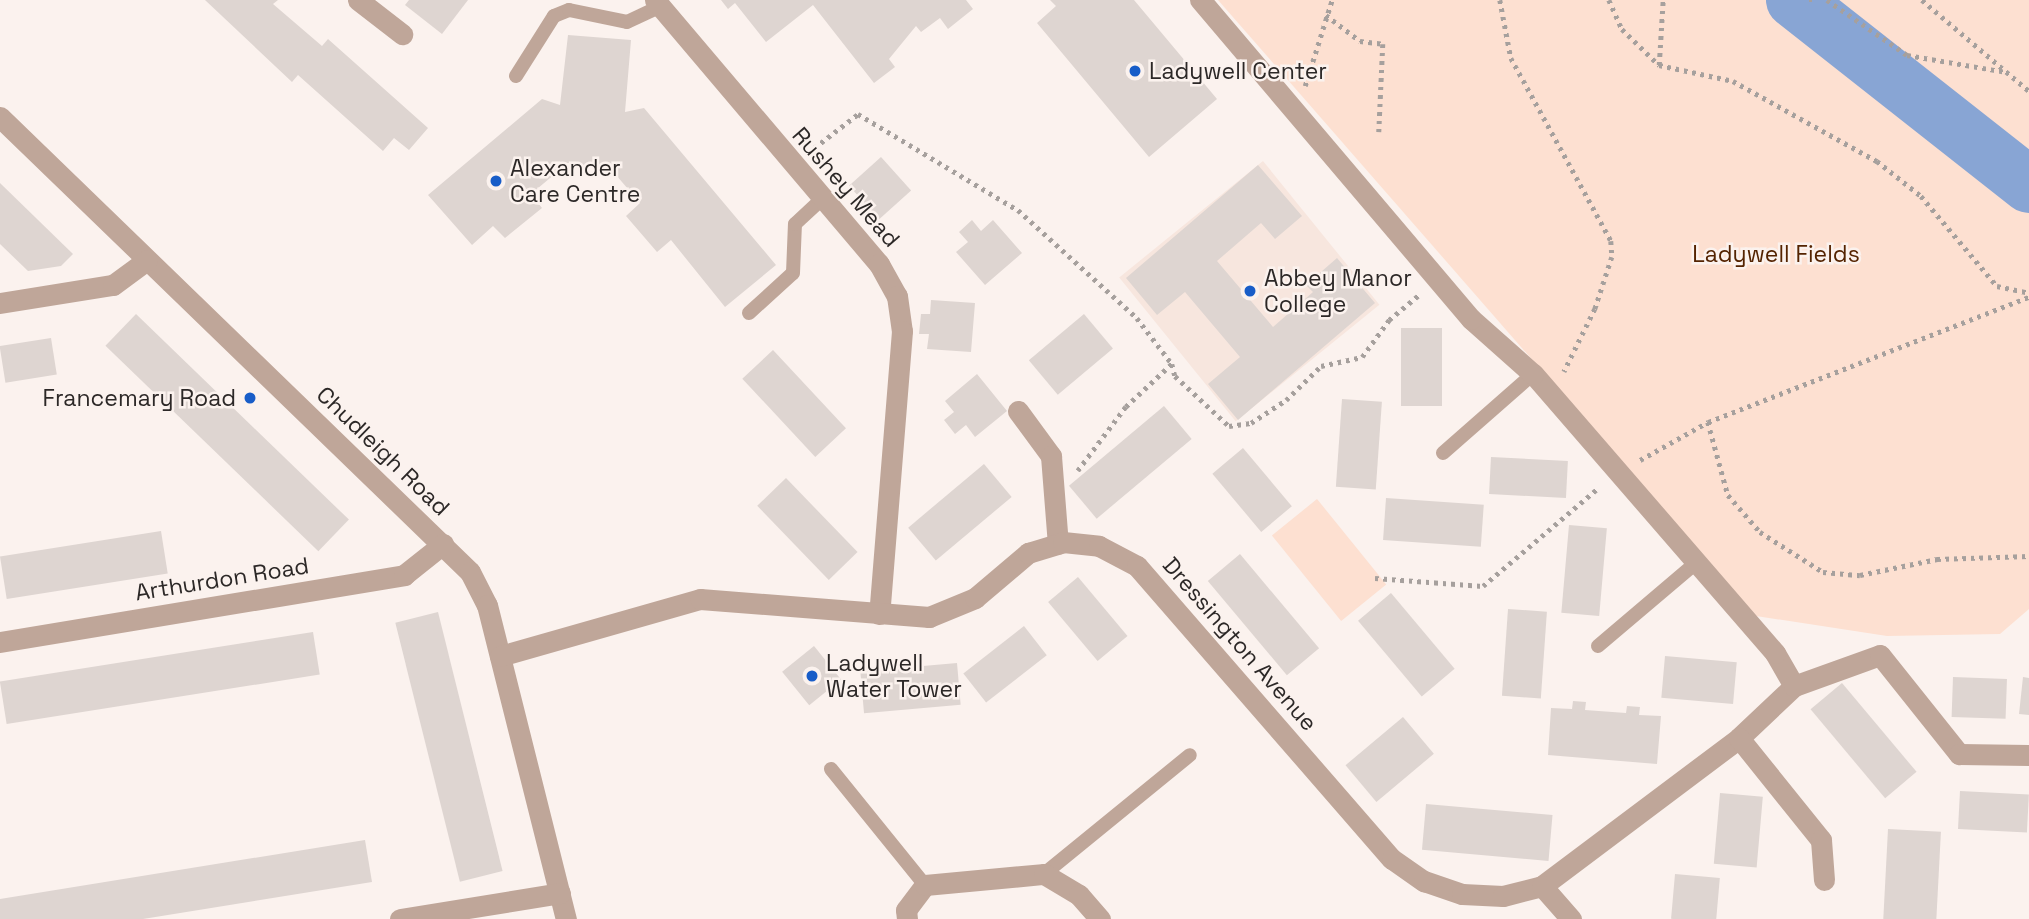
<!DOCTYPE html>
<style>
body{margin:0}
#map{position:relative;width:2029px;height:919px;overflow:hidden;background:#fbf2ee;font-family:"Space Grotesk",sans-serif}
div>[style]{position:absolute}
.built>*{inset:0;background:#f7e6de;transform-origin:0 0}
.green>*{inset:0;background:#fde0d1;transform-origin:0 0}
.river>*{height:56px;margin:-28px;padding:0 28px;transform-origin:28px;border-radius:28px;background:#88a5d4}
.building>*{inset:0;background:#ded5d1;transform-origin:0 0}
.path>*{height:4.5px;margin-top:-2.25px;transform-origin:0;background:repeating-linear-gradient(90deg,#a6a09d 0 3.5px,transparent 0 8.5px)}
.lane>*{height:14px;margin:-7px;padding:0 7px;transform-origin:7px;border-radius:7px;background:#bfa699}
.street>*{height:21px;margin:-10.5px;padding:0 10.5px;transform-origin:10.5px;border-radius:10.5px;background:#bfa699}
.dots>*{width:19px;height:19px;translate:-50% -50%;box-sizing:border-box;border:4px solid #fbf2ee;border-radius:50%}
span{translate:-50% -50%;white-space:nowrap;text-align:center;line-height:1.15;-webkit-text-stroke:5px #fbf2ee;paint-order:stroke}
.poi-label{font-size:23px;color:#2c2827}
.left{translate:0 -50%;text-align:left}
.right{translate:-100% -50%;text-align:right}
.street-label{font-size:23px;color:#2c2827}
.park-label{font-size:23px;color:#542301}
</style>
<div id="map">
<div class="built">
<i style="left:1263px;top:161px;width:185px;height:185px;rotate:51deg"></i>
</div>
<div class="green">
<i style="clip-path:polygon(1218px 0,2029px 0,2029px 609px,2000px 634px,1887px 636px,1756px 616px)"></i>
<i style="left:1317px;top:499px;width:110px;height:58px;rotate:51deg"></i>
</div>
<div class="river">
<i style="left:1794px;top:0;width:299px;rotate:38.2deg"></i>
</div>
<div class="building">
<i style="clip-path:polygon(205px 0,278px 0,273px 4px,322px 46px,328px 39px,428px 128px,409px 150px,394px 138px,383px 151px,298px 75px,292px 82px)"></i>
<i style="clip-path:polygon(409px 0,468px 0,442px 34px,405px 5px)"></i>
<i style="clip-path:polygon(721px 0,966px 0,973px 9px,948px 29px,940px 18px,921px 32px,916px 26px,889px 59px,895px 67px,874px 83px,813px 5px,766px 42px,735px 3px,728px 9px)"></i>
<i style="clip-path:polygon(1050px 0,1134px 0,1217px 99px,1149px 157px,1037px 23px,1056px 6px)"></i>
<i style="clip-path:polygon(568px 35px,631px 40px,625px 112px,644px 108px,776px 265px,725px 307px,671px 240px,657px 252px,626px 216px,640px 203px,610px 168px,568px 163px,531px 194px,542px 208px,505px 238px,493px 226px,472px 245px,428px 195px,542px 99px,560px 105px)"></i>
<i style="left:881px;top:157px;width:45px;height:43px;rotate:48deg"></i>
<i style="clip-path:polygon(1258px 165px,1302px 216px,1275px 239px,1261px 223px,1217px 261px,1273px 327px,1313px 292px,1306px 285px,1337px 258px,1375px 303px,1238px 420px,1208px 384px,1240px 357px,1185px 292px,1157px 315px,1126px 278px)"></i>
<i style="clip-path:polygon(0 183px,73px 254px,61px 266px,28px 271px,0 244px)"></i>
<i style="clip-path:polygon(972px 220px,981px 231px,993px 220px,1022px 253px,985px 285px,956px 252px,968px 242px,959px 232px)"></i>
<i style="clip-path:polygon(931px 300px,975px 303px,971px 352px,927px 349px,929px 334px,919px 334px,921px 314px,930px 314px)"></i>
<i style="left:136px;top:314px;width:296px;height:44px;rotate:44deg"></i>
<i style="left:1084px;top:314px;width:45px;height:72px;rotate:50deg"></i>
<i style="left:1401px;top:328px;width:41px;height:78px"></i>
<i style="left:51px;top:338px;width:37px;height:52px;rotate:81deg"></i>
<i style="left:773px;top:350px;width:107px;height:42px;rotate:47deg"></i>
<i style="clip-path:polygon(977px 374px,1007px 411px,975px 437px,966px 425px,955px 434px,944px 420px,954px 412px,945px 401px)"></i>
<i style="left:1342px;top:399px;width:40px;height:88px;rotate:4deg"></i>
<i style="left:1164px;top:406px;width:43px;height:124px;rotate:50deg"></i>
<i style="left:1243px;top:448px;width:76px;height:40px;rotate:50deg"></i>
<i style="left:1491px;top:457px;width:77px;height:37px;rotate:3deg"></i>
<i style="left:984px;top:464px;width:43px;height:99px;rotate:50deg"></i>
<i style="left:786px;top:478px;width:103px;height:40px;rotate:46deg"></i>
<i style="left:1386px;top:498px;width:98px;height:42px;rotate:4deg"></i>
<i style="left:1569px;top:525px;width:38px;height:88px;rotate:5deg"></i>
<i style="left:161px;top:531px;width:43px;height:163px;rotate:81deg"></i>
<i style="left:1240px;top:554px;width:123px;height:42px;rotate:50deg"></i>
<i style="left:1078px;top:577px;width:77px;height:39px;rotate:50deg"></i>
<i style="left:1391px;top:593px;width:99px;height:43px;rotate:50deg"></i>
<i style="left:1508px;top:609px;width:39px;height:87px;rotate:4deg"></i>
<i style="left:438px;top:612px;width:267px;height:44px;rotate:76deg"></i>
<i style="left:1024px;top:626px;width:37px;height:77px;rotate:52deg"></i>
<i style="left:313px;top:632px;width:43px;height:317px;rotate:81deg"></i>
<i style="left:814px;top:646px;width:43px;height:41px;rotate:51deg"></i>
<i style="left:1665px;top:656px;width:72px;height:42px;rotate:5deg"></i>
<i style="left:957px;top:663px;width:42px;height:97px;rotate:85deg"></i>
<i style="left:1953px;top:677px;width:54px;height:40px;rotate:2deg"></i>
<i style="clip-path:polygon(2023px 677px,2029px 678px,2029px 715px,2019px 714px)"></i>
<i style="left:1842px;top:683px;width:116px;height:41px;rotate:50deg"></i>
<i style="clip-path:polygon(1573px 701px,1586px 702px,1585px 710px,1626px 713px,1627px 706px,1640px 707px,1639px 715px,1661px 716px,1657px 764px,1548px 755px,1551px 708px,1572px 709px)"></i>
<i style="left:1403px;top:717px;width:48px;height:75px;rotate:50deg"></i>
<i style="left:1960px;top:791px;width:69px;height:38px;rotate:3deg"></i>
<i style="left:1720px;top:793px;width:43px;height:71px;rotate:5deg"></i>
<i style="left:1426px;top:804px;width:127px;height:46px;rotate:5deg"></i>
<i style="left:1888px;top:829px;width:53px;height:90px;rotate:3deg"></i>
<i style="clip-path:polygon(365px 840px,372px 882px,143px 919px,0 919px,0 899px)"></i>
<i style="left:1675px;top:874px;width:45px;height:45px;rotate:5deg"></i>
</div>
<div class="path">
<i style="left:1500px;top:0;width:59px;rotate:79.3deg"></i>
<i style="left:1511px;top:58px;width:209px;rotate:61.3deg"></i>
<i style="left:1611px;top:241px;width:16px;rotate:86deg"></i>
<i style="left:1612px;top:257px;width:55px;rotate:108.1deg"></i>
<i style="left:1595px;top:309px;width:70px;rotate:116.2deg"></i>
<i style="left:1609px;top:0;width:32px;rotate:66deg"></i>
<i style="left:1622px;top:29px;width:52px;rotate:44.2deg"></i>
<i style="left:1659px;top:65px;width:76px;rotate:12.2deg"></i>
<i style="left:1733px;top:81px;width:165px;rotate:29.1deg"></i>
<i style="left:1877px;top:161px;width:56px;rotate:38.5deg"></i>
<i style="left:1921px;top:196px;width:118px;rotate:49.8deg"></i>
<i style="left:1997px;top:286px;width:33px;rotate:12deg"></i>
<i style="left:1809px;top:0;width:4px"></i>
<i style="left:1827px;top:0;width:97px;rotate:34.5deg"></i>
<i style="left:1907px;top:55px;width:100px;rotate:9.7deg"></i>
<i style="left:1922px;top:0;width:140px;rotate:40.4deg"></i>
<i style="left:1326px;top:15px;width:43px;rotate:37.4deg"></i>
<i style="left:1360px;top:41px;width:23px;rotate:7deg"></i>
<i style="left:1383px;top:44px;width:88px;rotate:92.6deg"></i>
<i style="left:1659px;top:65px;width:65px;rotate:-86.5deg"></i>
<i style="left:1305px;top:86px;width:90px;rotate:-72.6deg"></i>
<i style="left:814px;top:148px;width:56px;rotate:-37.7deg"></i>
<i style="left:858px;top:114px;width:187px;rotate:31deg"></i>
<i style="left:1018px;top:210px;width:161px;rotate:42.2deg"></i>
<i style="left:1137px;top:318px;width:58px;rotate:52.7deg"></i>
<i style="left:1172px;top:364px;width:63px;rotate:136.9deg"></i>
<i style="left:1126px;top:407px;width:80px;rotate:126.9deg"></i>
<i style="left:1172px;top:364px;width:12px;rotate:76deg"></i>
<i style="left:1175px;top:376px;width:74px;rotate:42.8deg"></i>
<i style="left:1229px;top:426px;width:22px;rotate:-8deg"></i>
<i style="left:1251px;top:423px;width:42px;rotate:-33.3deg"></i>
<i style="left:1286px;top:400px;width:49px;rotate:-44.2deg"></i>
<i style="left:1321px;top:366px;width:42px;rotate:-12.4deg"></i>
<i style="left:1362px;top:357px;width:46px;rotate:-53.9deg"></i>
<i style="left:1389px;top:320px;width:38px;rotate:-40deg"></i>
<i style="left:1708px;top:422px;width:76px;rotate:74.7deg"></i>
<i style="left:1728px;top:495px;width:49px;rotate:49.1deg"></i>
<i style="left:1760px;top:532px;width:75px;rotate:32.4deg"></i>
<i style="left:1823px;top:572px;width:37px;rotate:5deg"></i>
<i style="left:1860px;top:575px;width:79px;rotate:-11.7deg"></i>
<i style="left:1937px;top:559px;width:92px;rotate:-1.9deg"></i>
<i style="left:1640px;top:460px;width:78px;rotate:-29.2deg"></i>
<i style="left:1708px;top:422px;width:344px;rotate:-21.3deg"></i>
<i style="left:1375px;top:578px;width:108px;rotate:4.2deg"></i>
<i style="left:1483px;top:586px;width:151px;rotate:-40.4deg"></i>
</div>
<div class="lane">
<i style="left:516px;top:76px;width:71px;rotate:-57.7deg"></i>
<i style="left:554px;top:16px;width:16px;rotate:-22deg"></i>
<i style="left:569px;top:10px;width:59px;rotate:11.7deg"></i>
<i style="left:627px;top:22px;width:35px;rotate:-25deg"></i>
<i style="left:749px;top:313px;width:59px;rotate:-42.3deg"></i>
<i style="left:793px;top:273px;width:49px;rotate:-87.7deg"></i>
<i style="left:795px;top:224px;width:37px;rotate:-43deg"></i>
<i style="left:1443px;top:453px;width:120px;rotate:-41.3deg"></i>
<i style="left:1598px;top:646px;width:130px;rotate:-40.3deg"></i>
<i style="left:831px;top:769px;width:149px;rotate:51deg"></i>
<i style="left:1044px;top:874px;width:188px;rotate:-39.2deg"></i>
</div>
<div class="street">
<i style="left:358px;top:0;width:56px;rotate:37.7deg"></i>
<i style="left:655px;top:0;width:346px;rotate:49.7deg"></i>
<i style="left:879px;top:264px;width:37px;rotate:61deg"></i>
<i style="left:897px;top:296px;width:35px;rotate:82deg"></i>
<i style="left:902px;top:331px;width:284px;rotate:94.6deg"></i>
<i style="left:0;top:117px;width:654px;rotate:44.07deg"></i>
<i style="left:470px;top:572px;width:37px;rotate:63deg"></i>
<i style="left:487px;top:605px;width:324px;rotate:75.9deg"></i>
<i style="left:0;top:303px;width:114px;rotate:-9.1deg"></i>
<i style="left:113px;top:285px;width:42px;rotate:-36.3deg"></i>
<i style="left:1018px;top:411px;width:56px;rotate:53.7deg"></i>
<i style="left:1051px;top:456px;width:88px;rotate:85.5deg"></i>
<i style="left:0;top:642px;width:410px;rotate:-9.4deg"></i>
<i style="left:404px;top:575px;width:50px;rotate:-38.5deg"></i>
<i style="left:500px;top:656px;width:208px;rotate:-15.9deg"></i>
<i style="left:700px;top:599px;width:230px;rotate:4.5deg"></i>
<i style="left:929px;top:617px;width:50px;rotate:-22.4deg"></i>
<i style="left:975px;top:598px;width:70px;rotate:-40.3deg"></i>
<i style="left:1028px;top:553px;width:37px;rotate:-17deg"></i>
<i style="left:1063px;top:542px;width:36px;rotate:6deg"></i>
<i style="left:1099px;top:546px;width:43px;rotate:27.8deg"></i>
<i style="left:1137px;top:566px;width:388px;rotate:49deg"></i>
<i style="left:1392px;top:859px;width:39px;rotate:35deg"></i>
<i style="left:1424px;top:881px;width:40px;rotate:18.9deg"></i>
<i style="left:1462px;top:894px;width:41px;rotate:2.8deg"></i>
<i style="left:1503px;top:896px;width:40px;rotate:-14.4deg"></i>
<i style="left:1542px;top:886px;width:246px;rotate:-36.9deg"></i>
<i style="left:1739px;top:738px;width:76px;rotate:-43.4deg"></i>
<i style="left:1794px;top:686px;width:38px;rotate:-120deg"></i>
<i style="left:1775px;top:653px;width:369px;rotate:-130.9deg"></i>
<i style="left:1533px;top:374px;width:83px;rotate:-138.4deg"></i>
<i style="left:1471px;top:319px;width:419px;rotate:-130.3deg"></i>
<i style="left:1794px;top:686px;width:91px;rotate:-19.8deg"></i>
<i style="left:1880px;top:655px;width:127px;rotate:51.4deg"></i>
<i style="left:1959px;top:754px;width:70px;rotate:0.8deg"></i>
<i style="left:1739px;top:738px;width:131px;rotate:51.2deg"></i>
<i style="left:1821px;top:840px;width:40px;rotate:85.7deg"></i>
<i style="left:1542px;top:886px;width:44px;rotate:48.7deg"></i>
<i style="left:400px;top:919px;width:162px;rotate:-9.2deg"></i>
<i style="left:907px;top:919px;width:9px;rotate:-96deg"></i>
<i style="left:906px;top:910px;width:31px;rotate:-53deg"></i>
<i style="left:925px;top:885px;width:120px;rotate:-5.3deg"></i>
<i style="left:1044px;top:874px;width:41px;rotate:31deg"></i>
<i style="left:1079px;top:895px;width:32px;rotate:49deg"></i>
</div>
<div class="dots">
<i style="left:1135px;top:71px;background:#185dc8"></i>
<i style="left:496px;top:181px;background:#185dc8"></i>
<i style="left:1250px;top:291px;background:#185dc8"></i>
<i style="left:250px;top:398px;background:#185dc8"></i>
<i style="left:812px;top:676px;background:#185dc8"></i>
</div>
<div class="poi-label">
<span class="left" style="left:1149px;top:71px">Ladywell Center</span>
<span class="left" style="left:510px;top:181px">Alexander<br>Care Centre</span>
<span class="left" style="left:1264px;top:291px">Abbey Manor<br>College</span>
<span class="right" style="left:236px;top:398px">Francemary Road</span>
<span class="left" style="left:826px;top:676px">Ladywell<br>Water Tower</span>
</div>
<div class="street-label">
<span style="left:846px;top:187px;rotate:49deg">Rushey Mead</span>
<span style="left:383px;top:451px;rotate:44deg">Chudleigh Road</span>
<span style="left:222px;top:579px;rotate:-9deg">Arthurdon Road</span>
<span style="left:1240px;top:644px;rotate:49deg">Dressington Avenue</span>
</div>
<div class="park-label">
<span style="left:1776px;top:254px">Ladywell Fields</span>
</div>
</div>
